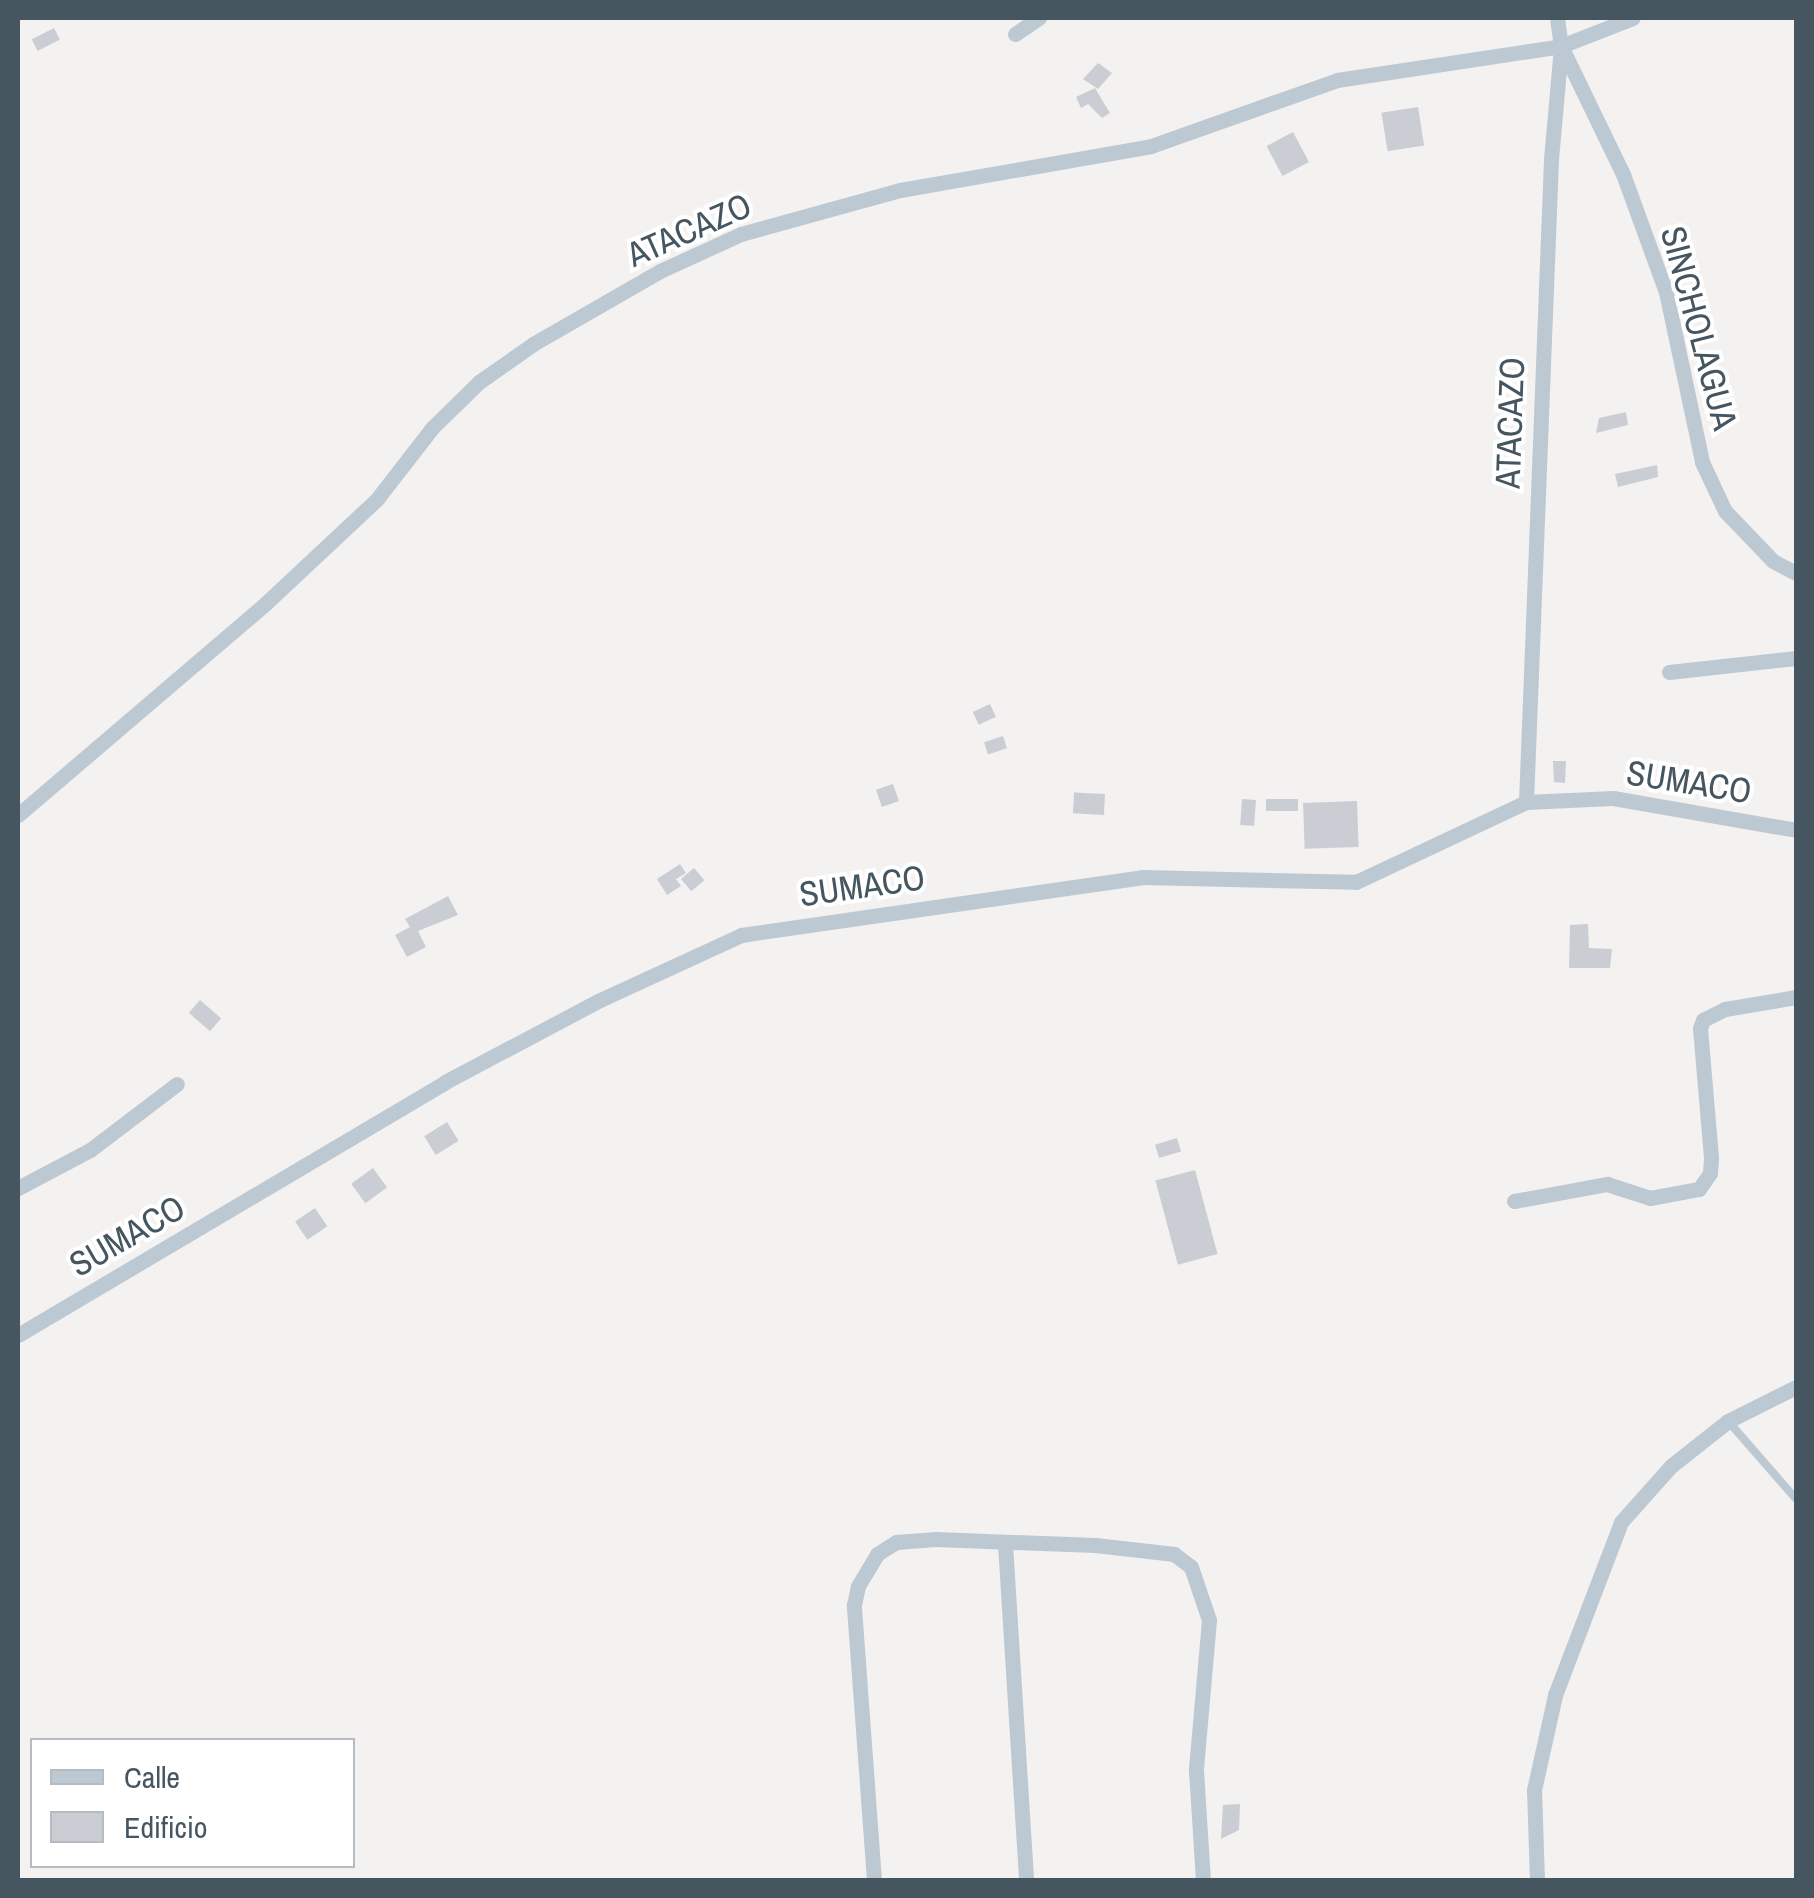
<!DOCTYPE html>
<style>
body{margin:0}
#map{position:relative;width:1814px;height:1898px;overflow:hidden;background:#f4f1f1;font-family:"Archivo Narrow",sans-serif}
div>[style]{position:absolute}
.building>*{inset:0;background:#caced4;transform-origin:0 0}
.service>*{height:8px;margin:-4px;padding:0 4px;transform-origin:4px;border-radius:4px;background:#bdc9d2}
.minor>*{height:15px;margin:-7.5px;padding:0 7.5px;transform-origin:7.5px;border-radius:7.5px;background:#bdc9d2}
span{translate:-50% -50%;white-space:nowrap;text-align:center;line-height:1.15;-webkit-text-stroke:8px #fff;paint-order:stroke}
.street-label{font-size:35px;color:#465661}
.frame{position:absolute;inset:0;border:20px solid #465661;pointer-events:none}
.legend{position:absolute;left:30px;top:1738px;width:325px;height:130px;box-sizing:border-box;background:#fff;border:2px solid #b5bbc0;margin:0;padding:12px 18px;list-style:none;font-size:30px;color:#465661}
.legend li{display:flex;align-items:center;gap:20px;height:50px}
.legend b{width:50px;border:2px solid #b5bbc0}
</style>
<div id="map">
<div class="building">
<i style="left:54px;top:28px;width:13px;height:25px;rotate:63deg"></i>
<i style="clip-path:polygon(1098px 63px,1112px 73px,1098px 89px,1083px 79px)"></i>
<i style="clip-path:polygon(1095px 88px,1110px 113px,1102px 118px,1088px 104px,1081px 108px,1076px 97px)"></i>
<i style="left:1418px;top:107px;width:39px;height:37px;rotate:81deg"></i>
<i style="left:1293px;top:132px;width:34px;height:30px;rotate:62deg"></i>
<i style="clip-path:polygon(1626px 412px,1628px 425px,1596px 433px,1599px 418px)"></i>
<i style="clip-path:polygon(1657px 465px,1658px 477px,1618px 487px,1615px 474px)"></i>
<i style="left:990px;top:704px;width:14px;height:19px;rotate:65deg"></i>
<i style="left:1003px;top:736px;width:13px;height:20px;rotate:72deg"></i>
<i style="clip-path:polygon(1553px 761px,1566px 761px,1565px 783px,1554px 782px)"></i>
<i style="left:893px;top:784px;width:18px;height:18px;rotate:71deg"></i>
<i style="left:1105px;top:794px;width:21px;height:31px;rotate:93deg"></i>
<i style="left:1242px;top:799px;width:14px;height:26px;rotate:4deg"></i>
<i style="left:1298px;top:799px;width:12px;height:32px;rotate:90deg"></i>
<i style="left:1357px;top:801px;width:46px;height:54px;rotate:88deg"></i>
<i style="clip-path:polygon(680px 864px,686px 873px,676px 879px,681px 886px,667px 895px,657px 879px)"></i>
<i style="left:694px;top:868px;width:16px;height:17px;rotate:50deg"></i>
<i style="clip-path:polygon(448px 896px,458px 915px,418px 931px,426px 947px,407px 957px,395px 935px,410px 927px,405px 919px)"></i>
<i style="clip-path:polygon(1588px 924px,1589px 948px,1612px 949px,1610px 968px,1569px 968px,1570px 925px)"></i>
<i style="left:200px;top:1000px;width:28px;height:17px;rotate:41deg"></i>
<i style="left:447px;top:1122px;width:22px;height:27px;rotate:58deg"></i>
<i style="left:1177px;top:1138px;width:14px;height:23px;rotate:73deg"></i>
<i style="left:373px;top:1168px;width:24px;height:27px;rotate:54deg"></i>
<i style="left:1195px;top:1170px;width:87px;height:41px;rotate:75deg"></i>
<i style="left:315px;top:1208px;width:22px;height:24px;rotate:56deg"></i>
<i style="clip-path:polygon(1240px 1804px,1239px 1830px,1221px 1839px,1223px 1805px)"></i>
</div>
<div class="service">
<i style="left:1728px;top:1421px;width:103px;rotate:48.9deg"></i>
</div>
<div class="minor">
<i style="left:1557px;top:18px;width:28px;rotate:82deg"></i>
<i style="left:1561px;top:46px;width:142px;rotate:64.2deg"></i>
<i style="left:1623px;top:174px;width:126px;rotate:70deg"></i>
<i style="left:1666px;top:292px;width:174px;rotate:78deg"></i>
<i style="left:1702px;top:462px;width:54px;rotate:64.9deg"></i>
<i style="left:1725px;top:511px;width:69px;rotate:46.2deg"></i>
<i style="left:1773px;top:561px;width:26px;rotate:28deg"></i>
<i style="left:1015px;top:34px;width:29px;rotate:-34deg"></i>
<i style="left:1669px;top:672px;width:128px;rotate:-6.3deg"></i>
<i style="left:1526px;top:802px;width:643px;rotate:-87.77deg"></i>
<i style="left:1551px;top:159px;width:113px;rotate:-84.9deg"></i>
<i style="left:18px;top:815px;width:326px;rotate:-40.5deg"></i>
<i style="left:266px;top:603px;width:152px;rotate:-43.1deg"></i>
<i style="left:377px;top:499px;width:90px;rotate:-52.2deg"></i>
<i style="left:432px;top:428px;width:66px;rotate:-44.4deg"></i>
<i style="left:479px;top:382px;width:66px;rotate:-35.1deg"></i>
<i style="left:533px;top:344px;width:146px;rotate:-29.9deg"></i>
<i style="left:660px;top:271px;width:89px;rotate:-24.6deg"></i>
<i style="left:741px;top:234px;width:165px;rotate:-15.5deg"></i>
<i style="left:900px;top:190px;width:255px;rotate:-9.9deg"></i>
<i style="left:1151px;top:146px;width:197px;rotate:-19.5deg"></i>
<i style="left:1337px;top:80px;width:227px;rotate:-8.6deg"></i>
<i style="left:1561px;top:46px;width:77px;rotate:-21.3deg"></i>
<i style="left:18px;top:1188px;width:81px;rotate:-27.8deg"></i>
<i style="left:90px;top:1150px;width:109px;rotate:-37.2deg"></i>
<i style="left:1514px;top:1201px;width:95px;rotate:-10.4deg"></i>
<i style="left:1607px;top:1184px;width:45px;rotate:18deg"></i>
<i style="left:1650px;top:1198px;width:50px;rotate:-10.4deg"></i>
<i style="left:1699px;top:1189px;width:19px;rotate:-55deg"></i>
<i style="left:1710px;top:1173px;width:16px;rotate:-86deg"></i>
<i style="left:1711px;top:1157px;width:129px;rotate:-94.9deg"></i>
<i style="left:1700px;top:1028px;width:9px;rotate:-69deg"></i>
<i style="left:1703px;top:1020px;width:25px;rotate:-27deg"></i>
<i style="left:1725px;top:1009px;width:72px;rotate:-9.6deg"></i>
<i style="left:18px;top:1335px;width:496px;rotate:-30.6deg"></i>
<i style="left:445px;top:1082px;width:175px;rotate:-27.9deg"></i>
<i style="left:600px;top:1000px;width:155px;rotate:-24.7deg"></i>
<i style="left:741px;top:935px;width:405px;rotate:-8.2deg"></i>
<i style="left:1142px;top:877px;width:214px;rotate:1.3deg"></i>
<i style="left:1356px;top:882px;width:188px;rotate:-25.2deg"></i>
<i style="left:1526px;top:802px;width:87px;rotate:-2.6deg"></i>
<i style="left:1613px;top:798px;width:186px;rotate:9.9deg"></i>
<i style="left:1005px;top:1544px;width:337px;rotate:86.4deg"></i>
<i style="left:874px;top:1880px;width:276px;rotate:-94.2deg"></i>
<i style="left:854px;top:1605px;width:19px;rotate:-78deg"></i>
<i style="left:858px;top:1586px;width:37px;rotate:-59deg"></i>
<i style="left:877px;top:1554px;width:22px;rotate:-32deg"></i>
<i style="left:896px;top:1542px;width:40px;rotate:-4.3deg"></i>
<i style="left:936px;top:1539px;width:159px;rotate:2.2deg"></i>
<i style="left:1095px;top:1545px;width:80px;rotate:6.5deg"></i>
<i style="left:1174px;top:1554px;width:21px;rotate:37deg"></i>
<i style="left:1191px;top:1567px;width:56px;rotate:71.2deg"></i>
<i style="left:1209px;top:1620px;width:151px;rotate:95deg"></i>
<i style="left:1196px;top:1770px;width:110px;rotate:86.4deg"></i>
<i style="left:1537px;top:1880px;width:90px;rotate:-91.9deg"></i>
<i style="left:1534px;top:1790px;width:97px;rotate:-77.5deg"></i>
<i style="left:1555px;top:1695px;width:185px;rotate:-69.1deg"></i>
<i style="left:1621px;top:1522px;width:75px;rotate:-48.2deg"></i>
<i style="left:1671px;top:1466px;width:73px;rotate:-38.3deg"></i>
<i style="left:1728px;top:1421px;width:76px;rotate:-26.6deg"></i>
</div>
<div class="street-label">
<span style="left:689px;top:230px;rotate:-24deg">ATACAZO</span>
<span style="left:1699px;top:328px;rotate:75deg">SINCHOLAGUA</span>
<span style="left:1510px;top:423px;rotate:-88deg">ATACAZO</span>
<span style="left:1689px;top:782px;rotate:9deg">SUMACO</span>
<span style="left:862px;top:886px;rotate:-8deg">SUMACO</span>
<span style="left:127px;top:1236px;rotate:-30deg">SUMACO</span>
</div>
<div class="frame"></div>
<ul class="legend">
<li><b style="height:12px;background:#bdc9d2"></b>Calle</li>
<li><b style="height:28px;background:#caced4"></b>Edificio</li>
</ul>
</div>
